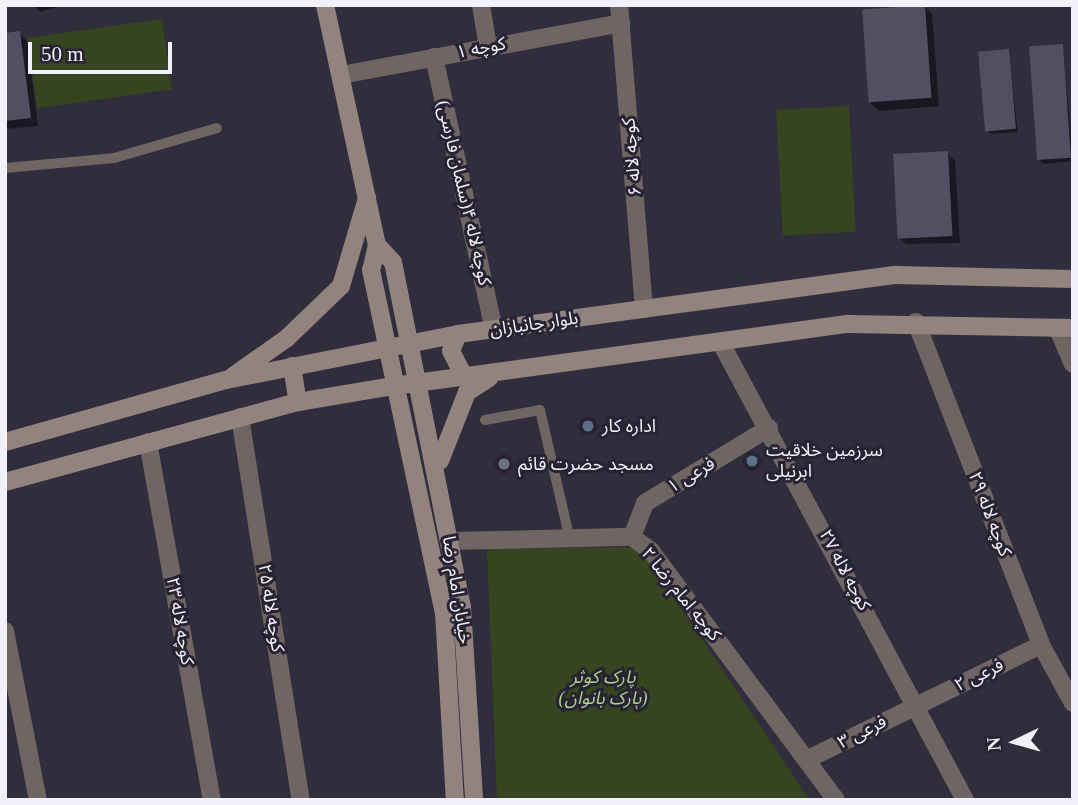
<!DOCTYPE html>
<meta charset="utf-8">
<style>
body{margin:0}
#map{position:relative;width:1078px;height:805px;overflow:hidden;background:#302d3d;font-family:"Times New Roman","Noto Sans Arabic",serif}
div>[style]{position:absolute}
.green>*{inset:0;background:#364520;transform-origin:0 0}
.shadow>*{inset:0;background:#0007}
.building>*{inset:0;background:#505062;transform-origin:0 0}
.lane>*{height:10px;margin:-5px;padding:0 5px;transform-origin:5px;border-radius:5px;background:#6f6563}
.street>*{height:18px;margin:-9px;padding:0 9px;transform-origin:9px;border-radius:9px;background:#6f6563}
.secondary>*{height:18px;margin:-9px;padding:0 9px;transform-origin:9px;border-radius:9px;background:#92837f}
.dots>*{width:19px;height:19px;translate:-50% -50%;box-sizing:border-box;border:4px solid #272333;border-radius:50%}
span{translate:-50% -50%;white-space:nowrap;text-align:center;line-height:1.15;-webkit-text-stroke:6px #272333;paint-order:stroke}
.street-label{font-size:18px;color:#f2f0fb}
.poi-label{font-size:18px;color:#f2f0fb}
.left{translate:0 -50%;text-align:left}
.park-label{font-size:18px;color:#b3cf8e;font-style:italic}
.frame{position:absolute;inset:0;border:7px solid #f2f0fb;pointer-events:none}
.north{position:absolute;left:980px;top:707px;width:70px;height:70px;-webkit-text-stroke:5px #272333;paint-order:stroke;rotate:265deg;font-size:19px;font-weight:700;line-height:28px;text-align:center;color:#f2f0fb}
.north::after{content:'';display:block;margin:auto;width:24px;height:32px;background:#f2f0fb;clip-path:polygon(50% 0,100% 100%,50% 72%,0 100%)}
.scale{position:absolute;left:28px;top:42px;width:144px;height:32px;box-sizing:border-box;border:4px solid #f2f0fb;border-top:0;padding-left:9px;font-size:21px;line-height:24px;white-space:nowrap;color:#f2f0fb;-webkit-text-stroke:5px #272333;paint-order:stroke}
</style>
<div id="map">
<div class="green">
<i style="left:162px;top:19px;width:71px;height:136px;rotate:82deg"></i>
<i style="left:849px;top:106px;width:126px;height:73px;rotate:87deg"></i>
<i style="clip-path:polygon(640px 547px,810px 800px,497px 800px,487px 549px)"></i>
</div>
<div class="shadow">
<i style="clip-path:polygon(33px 5px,64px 5px,40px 12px)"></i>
<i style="clip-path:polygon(924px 6px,932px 14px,939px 106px,879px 111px,871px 103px)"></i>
<i style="clip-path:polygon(19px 33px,27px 41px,38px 126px,5px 129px,5px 34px)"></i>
<i style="clip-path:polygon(1063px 46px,1073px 161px,1043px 164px,1040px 160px)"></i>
<i style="clip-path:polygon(1008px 51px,1018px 132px,991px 134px,987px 130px)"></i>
<i style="clip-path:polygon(947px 153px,955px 161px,960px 243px,906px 244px,899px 237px)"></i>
</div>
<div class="building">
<i style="left:925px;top:5px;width:93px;height:63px;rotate:86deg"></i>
<i style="clip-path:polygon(20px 31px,31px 118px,5px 121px,5px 33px)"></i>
<i style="left:1063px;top:44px;width:114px;height:34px;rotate:86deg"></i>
<i style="left:1009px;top:49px;width:80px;height:31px;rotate:85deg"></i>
<i style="left:948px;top:151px;width:85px;height:55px;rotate:87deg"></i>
</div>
<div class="lane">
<i style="left:5px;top:168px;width:109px;rotate:-5.2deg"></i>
<i style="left:114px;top:158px;width:107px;rotate:-16.2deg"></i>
<i style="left:485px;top:420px;width:56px;rotate:-10.3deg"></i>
<i style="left:540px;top:410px;width:129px;rotate:77deg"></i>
</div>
<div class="street">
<i style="left:481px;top:5px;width:43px;rotate:80.5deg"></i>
<i style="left:619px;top:5px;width:305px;rotate:85.3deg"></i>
<i style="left:434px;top:57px;width:279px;rotate:77.6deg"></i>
<i style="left:341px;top:75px;width:285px;rotate:-10.5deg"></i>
<i style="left:916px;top:322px;width:346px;rotate:68.8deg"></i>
<i style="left:1041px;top:645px;width:66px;rotate:61.1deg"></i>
<i style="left:1058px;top:329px;width:38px;rotate:67deg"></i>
<i style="left:721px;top:343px;width:518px;rotate:61.9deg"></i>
<i style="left:240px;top:417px;width:388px;rotate:81deg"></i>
<i style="left:148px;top:442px;width:364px;rotate:79.9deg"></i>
<i style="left:632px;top:537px;width:36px;rotate:-69deg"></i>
<i style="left:645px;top:503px;width:145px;rotate:-31.2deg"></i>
<i style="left:450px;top:541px;width:182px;rotate:-1.3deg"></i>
<i style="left:632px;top:537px;width:24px;rotate:36deg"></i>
<i style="left:651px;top:551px;width:310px;rotate:53.4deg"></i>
<i style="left:5px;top:631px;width:172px;rotate:79deg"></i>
<i style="left:808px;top:759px;width:259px;rotate:-26.1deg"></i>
</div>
<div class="secondary">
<i style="left:325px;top:5px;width:246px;rotate:77.8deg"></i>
<i style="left:377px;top:245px;width:26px;rotate:103deg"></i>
<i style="left:371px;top:270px;width:350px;rotate:78deg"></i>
<i style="left:444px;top:612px;width:188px;rotate:86.7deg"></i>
<i style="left:377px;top:245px;width:23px;rotate:47deg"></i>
<i style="left:393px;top:262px;width:352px;rotate:78.7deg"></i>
<i style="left:462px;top:607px;width:193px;rotate:86.4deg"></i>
<i style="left:458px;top:334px;width:18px;rotate:112deg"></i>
<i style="left:451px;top:351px;width:30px;rotate:63deg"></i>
<i style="left:292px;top:366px;width:36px;rotate:81deg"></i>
<i style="left:233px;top:376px;width:66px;rotate:-35.1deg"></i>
<i style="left:287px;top:338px;width:75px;rotate:-43.9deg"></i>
<i style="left:341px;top:286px;width:92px;rotate:-73.5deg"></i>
<i style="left:5px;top:442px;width:230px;rotate:-15.7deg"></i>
<i style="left:226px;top:380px;width:237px;rotate:-11.2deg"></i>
<i style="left:458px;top:334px;width:442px;rotate:-7.7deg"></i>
<i style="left:896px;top:275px;width:177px;rotate:1.3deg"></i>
<i style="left:440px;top:461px;width:74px;rotate:-68.6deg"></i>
<i style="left:467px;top:392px;width:26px;rotate:-32deg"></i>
<i style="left:5px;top:482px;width:304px;rotate:-15.3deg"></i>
<i style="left:298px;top:402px;width:97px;rotate:-9.5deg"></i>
<i style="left:394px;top:386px;width:459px;rotate:-7.8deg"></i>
<i style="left:849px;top:324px;width:224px;rotate:1deg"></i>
</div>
<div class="dots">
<i style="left:588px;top:426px;background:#5c6f8a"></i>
<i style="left:752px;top:461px;background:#5c6f8a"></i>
<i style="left:504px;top:464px;background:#6b7280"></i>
</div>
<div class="street-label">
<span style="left:481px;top:48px;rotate:-11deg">کوچه ۱</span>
<span style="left:632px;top:157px;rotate:-95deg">کوچه لاله ۶</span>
<span style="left:464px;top:193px;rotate:77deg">کوچه لاله ۴(سلمان فارسی)</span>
<span style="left:534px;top:324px;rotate:-8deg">بلوار جانبازان</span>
<span style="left:691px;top:475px;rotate:-31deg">فرعی ۱</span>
<span style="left:990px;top:514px;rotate:69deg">کوچه لاله ۲۹</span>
<span style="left:845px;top:570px;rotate:62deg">کوچه لاله ۲۷</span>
<span style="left:457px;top:590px;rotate:81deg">خیابان امام رضا</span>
<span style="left:681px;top:594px;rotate:51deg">کوچه امام رضا ۲</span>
<span style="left:271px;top:608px;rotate:81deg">کوچه لاله ۲۵</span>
<span style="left:180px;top:621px;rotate:80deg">کوچه لاله ۲۳</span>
<span style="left:979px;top:675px;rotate:-26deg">فرعی ۲</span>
<span style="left:862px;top:732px;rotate:-27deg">فرعی ۳</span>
</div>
<div class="poi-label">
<span class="left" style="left:602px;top:426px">اداره کار</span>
<span class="left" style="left:766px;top:461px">سرزمین خلاقیت<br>ابرنیلی</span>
<span class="left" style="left:518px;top:464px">مسجد حضرت قائم</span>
</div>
<div class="park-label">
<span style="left:603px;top:688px">پارک کوثر<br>(پارک بانوان)</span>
</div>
<div class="frame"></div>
<div class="north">N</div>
<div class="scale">50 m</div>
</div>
